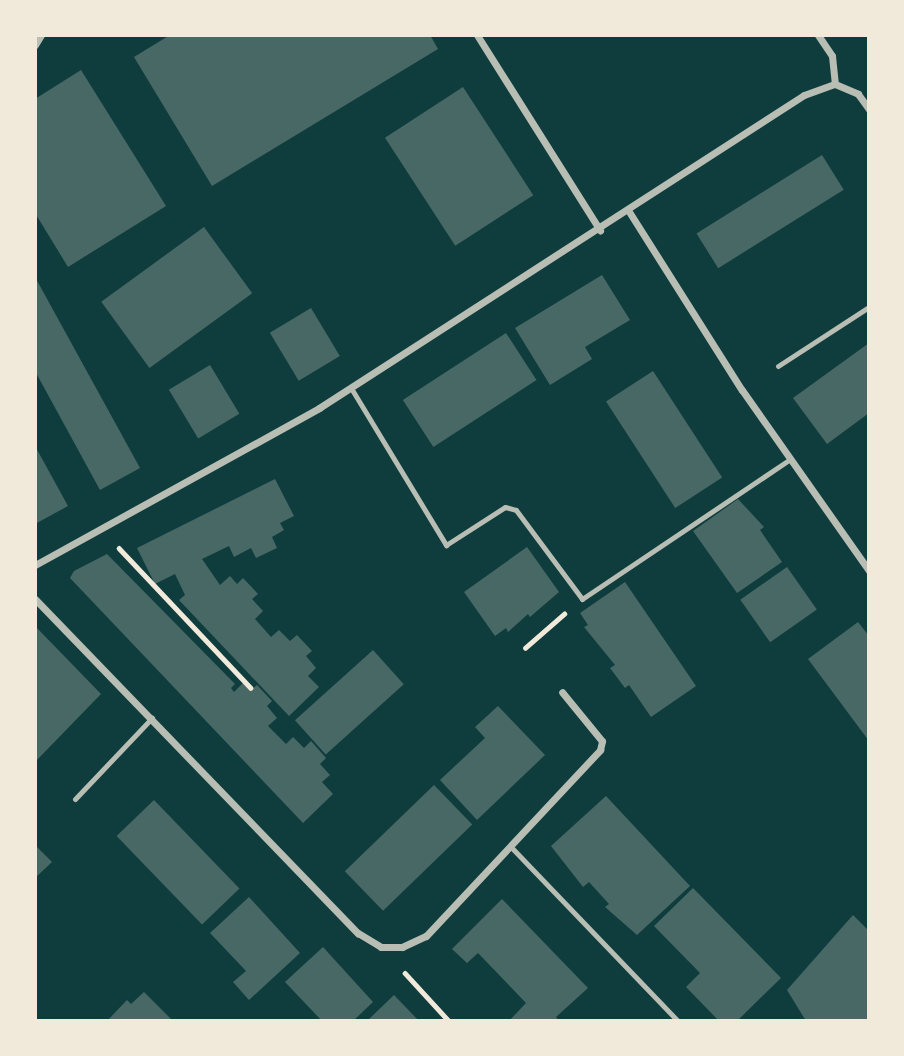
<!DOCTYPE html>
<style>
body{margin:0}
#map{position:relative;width:904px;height:1056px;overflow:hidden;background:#0f3d3e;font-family:"Varela Round",sans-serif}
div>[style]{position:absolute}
.building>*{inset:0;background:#486865;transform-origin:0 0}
.path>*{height:4.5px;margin:-2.25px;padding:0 2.25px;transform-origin:2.25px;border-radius:2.25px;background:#f1e9da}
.service>*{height:5px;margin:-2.5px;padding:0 2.5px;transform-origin:2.5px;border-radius:2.5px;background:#b8beb3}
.minor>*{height:7px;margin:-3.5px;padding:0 3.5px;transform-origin:3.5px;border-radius:3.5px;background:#b8beb3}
span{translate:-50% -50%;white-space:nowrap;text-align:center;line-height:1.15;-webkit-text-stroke:5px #f1e9da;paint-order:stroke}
.frame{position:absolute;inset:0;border:37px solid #f1e9da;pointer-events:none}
</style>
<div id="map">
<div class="building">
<i style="clip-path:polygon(170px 35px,430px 35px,438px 49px,212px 186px,134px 57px)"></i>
<i style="clip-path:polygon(81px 70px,166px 206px,68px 267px,35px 213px,35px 99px)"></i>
<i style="left:463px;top:87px;width:129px;height:93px;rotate:57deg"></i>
<i style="left:822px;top:155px;width:41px;height:148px;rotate:58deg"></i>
<i style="left:204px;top:227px;width:82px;height:127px;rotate:54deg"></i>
<i style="clip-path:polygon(602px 275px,630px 320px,585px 347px,592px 359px,550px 385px,515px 328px)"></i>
<i style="clip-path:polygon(35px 277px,140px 468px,100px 490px,35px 371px)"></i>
<i style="left:311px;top:308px;width:56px;height:48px;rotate:59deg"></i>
<i style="left:506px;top:333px;width:56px;height:123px;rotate:57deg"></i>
<i style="clip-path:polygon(869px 343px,869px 413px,827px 444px,793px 398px)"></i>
<i style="left:210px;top:365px;width:57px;height:48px;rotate:59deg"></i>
<i style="left:653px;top:371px;width:127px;height:56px;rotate:57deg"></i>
<i style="clip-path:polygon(35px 446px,68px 506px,35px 524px)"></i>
<i style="clip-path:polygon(275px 479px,294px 516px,280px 523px,284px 530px,272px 537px,277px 548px,256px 558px,251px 548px,234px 557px,229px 546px,202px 559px,220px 585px,230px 576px,237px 584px,243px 578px,258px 594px,252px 599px,263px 611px,255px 619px,271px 637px,279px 630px,290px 641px,297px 635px,312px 651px,306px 656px,316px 668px,308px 676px,319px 687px,289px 716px,179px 600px,185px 595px,175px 574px,155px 584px,137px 548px)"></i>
<i style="clip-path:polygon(738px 499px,764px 527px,760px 530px,782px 562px,737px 593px,693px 531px)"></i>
<i style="clip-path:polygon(527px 547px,559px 592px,530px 617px,528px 614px,508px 632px,506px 628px,495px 636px,464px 592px)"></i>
<i style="clip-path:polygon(107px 554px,235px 684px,231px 688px,234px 692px,244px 682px,251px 690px,257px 685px,272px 701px,267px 706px,277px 718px,268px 726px,286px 744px,293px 737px,304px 748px,311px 741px,326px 758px,320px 764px,330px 775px,322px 782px,333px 794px,303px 823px,70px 578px,74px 571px)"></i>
<i style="left:787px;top:567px;width:52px;height:57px;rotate:55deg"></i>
<i style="clip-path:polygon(625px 582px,696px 686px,651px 717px,629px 685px,625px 688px,610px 668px,615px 665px,584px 627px,588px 625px,580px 613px)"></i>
<i style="clip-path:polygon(858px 622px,869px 636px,869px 741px,808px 659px)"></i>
<i style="clip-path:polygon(35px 626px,101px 694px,35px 762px)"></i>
<i style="left:373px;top:650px;width:46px;height:105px;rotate:48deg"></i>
<i style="clip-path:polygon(498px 706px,545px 755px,477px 820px,440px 780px,485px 738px,475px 727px)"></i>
<i style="left:434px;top:785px;width:55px;height:124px;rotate:46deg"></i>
<i style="clip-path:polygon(606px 796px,690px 886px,637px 935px,605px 907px,609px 904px,589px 882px,583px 887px,551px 846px)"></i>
<i style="left:154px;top:800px;width:123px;height:52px;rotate:46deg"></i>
<i style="clip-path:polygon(35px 845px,52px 862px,35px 878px)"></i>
<i style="clip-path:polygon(693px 888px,781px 978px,737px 1021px,719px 1021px,686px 987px,700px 973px,654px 926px)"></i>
<i style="clip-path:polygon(249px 897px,300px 953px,249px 1000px,233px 982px,246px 971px,210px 933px)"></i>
<i style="clip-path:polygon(502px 899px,588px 988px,556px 1017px,559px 1021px,509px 1021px,526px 1003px,478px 953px,467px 963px,452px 949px)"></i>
<i style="clip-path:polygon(853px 915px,869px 931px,869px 1021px,806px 1021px,787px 990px)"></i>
<i style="clip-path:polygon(323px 947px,373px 1002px,353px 1021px,322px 1021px,285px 982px)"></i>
<i style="clip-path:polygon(144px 992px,173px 1021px,107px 1021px,127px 1000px,131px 1004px)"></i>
<i style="clip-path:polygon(394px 995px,419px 1021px,367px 1021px)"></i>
</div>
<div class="path">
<i style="left:119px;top:548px;width:192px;rotate:46.7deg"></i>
<i style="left:525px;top:648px;width:52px;rotate:-41.1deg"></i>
<i style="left:405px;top:973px;width:65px;rotate:47.5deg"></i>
</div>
<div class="service">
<i style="left:778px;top:366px;width:108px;rotate:-33deg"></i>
<i style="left:351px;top:388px;width:184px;rotate:58.8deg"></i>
<i style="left:446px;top:545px;width:70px;rotate:-32.8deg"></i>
<i style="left:505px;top:507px;width:11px;rotate:15deg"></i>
<i style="left:516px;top:510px;width:111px;rotate:53.4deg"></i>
<i style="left:582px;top:599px;width:251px;rotate:-33.9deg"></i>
<i style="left:75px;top:799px;width:112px;rotate:-46.5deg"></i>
<i style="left:511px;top:847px;width:241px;rotate:46.2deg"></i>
</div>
<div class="minor">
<i style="left:477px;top:35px;width:231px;rotate:57.8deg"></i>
<i style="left:818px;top:35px;width:25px;rotate:56deg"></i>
<i style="left:832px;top:56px;width:28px;rotate:84deg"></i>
<i style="left:35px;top:45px;width:12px;rotate:-59deg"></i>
<i style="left:628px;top:210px;width:213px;rotate:57.7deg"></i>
<i style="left:742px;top:390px;width:221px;rotate:54.9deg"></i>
<i style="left:35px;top:565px;width:325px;rotate:-28.9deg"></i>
<i style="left:319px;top:408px;width:577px;rotate:-32.84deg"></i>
<i style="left:804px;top:95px;width:33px;rotate:-20deg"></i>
<i style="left:835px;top:84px;width:25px;rotate:23deg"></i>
<i style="left:858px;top:94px;width:19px;rotate:54deg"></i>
<i style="left:35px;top:599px;width:465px;rotate:46deg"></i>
<i style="left:358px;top:933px;width:27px;rotate:31deg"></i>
<i style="left:381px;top:947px;width:21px"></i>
<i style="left:402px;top:947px;width:26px;rotate:-25deg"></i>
<i style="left:426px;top:936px;width:255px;rotate:-46.9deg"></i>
<i style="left:600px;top:750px;width:9px;rotate:-77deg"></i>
<i style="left:602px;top:741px;width:63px;rotate:-129.2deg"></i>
</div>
<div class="frame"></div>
</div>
